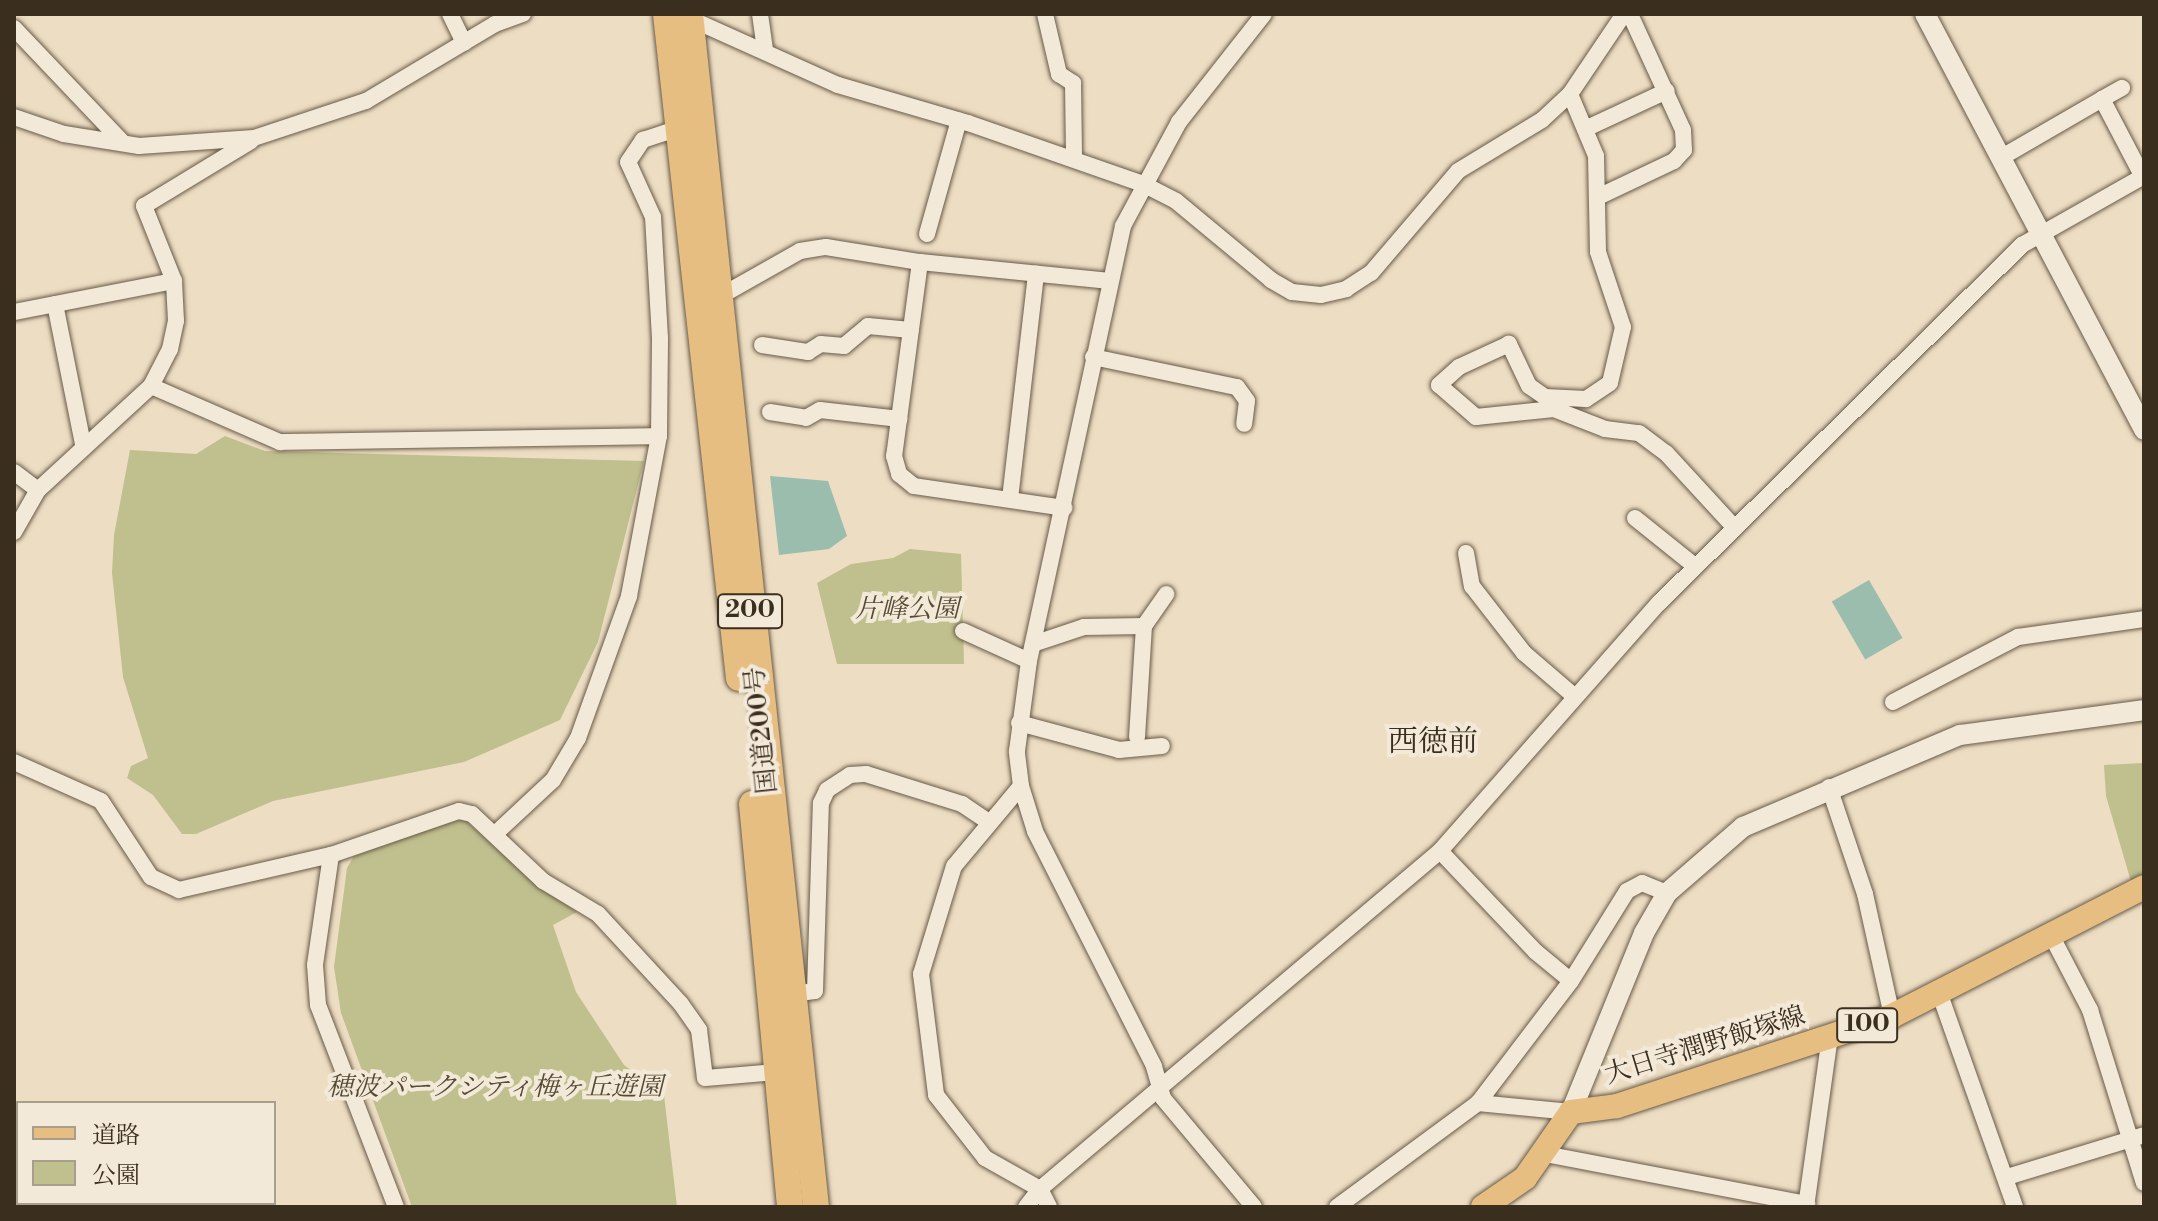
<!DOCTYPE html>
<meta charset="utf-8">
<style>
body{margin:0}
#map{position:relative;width:2158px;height:1221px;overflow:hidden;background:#edddc3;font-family:"Libre Bodoni","Noto Serif JP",serif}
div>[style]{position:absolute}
.green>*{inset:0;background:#c0bf8e}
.water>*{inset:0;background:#9abdae;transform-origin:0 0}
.roads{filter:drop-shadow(0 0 2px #675a47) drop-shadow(0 0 2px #675a47)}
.minor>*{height:16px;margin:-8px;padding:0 8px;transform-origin:8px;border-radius:8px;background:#f3e9d8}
.tertiary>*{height:20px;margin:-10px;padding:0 10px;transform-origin:10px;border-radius:10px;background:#f3e9d8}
.primary>*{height:24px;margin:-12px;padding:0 12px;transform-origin:12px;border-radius:12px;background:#e6be82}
.trunk>*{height:26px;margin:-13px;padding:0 13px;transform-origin:13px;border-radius:13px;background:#e6be82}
span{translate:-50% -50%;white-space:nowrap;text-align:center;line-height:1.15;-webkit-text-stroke:8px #f3e9d8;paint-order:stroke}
.shield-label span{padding:2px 6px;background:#f3e9d8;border:2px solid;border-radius:6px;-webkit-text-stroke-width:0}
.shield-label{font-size:24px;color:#3a2e1e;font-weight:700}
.park-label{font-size:26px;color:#554b34;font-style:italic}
.street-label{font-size:26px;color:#3a2e1e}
.quarter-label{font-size:30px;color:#3a2e1e}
.frame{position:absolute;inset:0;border:16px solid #3a2e1e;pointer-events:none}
.legend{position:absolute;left:16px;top:1101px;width:260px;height:104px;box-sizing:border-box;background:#f3e9d8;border:2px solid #a99e8e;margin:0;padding:10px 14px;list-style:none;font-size:24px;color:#3a2e1e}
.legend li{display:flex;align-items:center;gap:16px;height:40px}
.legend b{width:40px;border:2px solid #a99e8e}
</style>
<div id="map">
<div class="green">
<i style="clip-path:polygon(225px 436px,265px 451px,644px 461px,598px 642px,560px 720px,464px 762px,273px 801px,196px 834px,182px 834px,153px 795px,127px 778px,131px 766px,148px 758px,123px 677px,112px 573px,114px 535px,130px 450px,196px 454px)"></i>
<i style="clip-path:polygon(910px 549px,961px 554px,964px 664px,837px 664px,817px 583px,851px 564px,893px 558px)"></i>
<i style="clip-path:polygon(2144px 763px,2144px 881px,2132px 885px,2106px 796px,2104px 765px)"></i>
<i style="clip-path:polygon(456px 820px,466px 821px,538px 886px,577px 912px,553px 925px,576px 992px,624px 1065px,664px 1095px,677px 1207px,412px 1207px,341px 1013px,334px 967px,347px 868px,354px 856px)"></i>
</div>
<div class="water">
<i style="clip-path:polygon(770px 476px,828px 481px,847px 536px,829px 549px,779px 555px)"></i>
<i style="left:1869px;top:580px;width:67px;height:43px;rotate:60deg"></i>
</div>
<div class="roads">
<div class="minor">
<i style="left:450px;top:14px;width:32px;rotate:64deg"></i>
<i style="left:760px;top:14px;width:37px;rotate:82deg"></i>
<i style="left:1045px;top:14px;width:62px;rotate:76.9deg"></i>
<i style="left:1059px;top:74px;width:17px;rotate:33deg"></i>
<i style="left:1073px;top:83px;width:75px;rotate:89.2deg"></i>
<i style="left:691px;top:19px;width:161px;rotate:24.2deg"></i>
<i style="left:838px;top:85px;width:135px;rotate:16.3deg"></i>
<i style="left:968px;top:123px;width:185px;rotate:19.2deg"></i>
<i style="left:1143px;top:184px;width:37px;rotate:27deg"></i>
<i style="left:1176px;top:201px;width:124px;rotate:39.7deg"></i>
<i style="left:1271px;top:280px;width:24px;rotate:30deg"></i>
<i style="left:1292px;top:292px;width:29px;rotate:6deg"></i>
<i style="left:1321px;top:295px;width:26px;rotate:-13deg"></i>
<i style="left:1346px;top:289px;width:30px;rotate:-33deg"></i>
<i style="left:1371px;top:273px;width:134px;rotate:-49.5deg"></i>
<i style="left:1458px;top:171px;width:98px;rotate:-31.3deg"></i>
<i style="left:1542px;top:120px;width:38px;rotate:-43deg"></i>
<i style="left:1570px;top:94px;width:97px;rotate:-56deg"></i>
<i style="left:14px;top:28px;width:158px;rotate:46.5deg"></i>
<i style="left:1570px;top:94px;width:67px;rotate:67.2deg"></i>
<i style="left:1596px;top:156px;width:96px;rotate:88.8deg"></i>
<i style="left:1598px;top:252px;width:79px;rotate:71.6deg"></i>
<i style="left:1623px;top:327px;width:57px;rotate:103.1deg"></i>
<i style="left:1610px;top:383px;width:29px;rotate:146deg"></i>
<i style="left:1586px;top:399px;width:41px;rotate:-177.2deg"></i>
<i style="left:1545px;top:397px;width:19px;rotate:-145deg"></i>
<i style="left:1529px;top:386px;width:47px;rotate:-115.5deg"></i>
<i style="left:1509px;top:344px;width:55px;rotate:155.3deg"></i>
<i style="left:1459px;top:367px;width:27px;rotate:138deg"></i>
<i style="left:1439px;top:385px;width:49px;rotate:40.9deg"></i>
<i style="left:1476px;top:417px;width:78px;rotate:-5.9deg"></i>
<i style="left:1554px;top:409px;width:55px;rotate:21.4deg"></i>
<i style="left:1605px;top:429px;width:34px;rotate:7deg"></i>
<i style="left:1639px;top:433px;width:34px;rotate:37deg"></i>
<i style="left:1666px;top:453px;width:100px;rotate:47.4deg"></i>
<i style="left:2102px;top:99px;width:23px;rotate:-29deg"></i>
<i style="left:14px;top:117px;width:53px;rotate:18.8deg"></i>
<i style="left:64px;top:134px;width:76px;rotate:9.1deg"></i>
<i style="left:139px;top:146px;width:115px;rotate:-4deg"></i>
<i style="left:254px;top:138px;width:118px;rotate:-18.3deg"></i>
<i style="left:366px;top:101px;width:150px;rotate:-30.8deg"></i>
<i style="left:495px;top:24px;width:30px;rotate:-20deg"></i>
<i style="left:1585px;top:129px;width:90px;rotate:-24.9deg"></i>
<i style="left:2002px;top:157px;width:116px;rotate:-30.1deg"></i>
<i style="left:2102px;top:99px;width:88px;rotate:62.3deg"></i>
<i style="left:1598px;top:197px;width:84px;rotate:-25.3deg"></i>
<i style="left:1674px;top:161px;width:15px;rotate:-48deg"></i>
<i style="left:1684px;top:150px;width:20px;rotate:-93deg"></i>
<i style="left:1683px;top:130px;width:128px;rotate:-114.6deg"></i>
<i style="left:927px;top:234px;width:118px;rotate:-74.3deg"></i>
<i style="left:920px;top:262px;width:191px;rotate:5.7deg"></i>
<i style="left:717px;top:298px;width:95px;rotate:-29.5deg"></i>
<i style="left:800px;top:251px;width:26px;rotate:-9deg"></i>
<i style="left:826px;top:247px;width:95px;rotate:9.1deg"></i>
<i style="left:920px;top:262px;width:196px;rotate:97.6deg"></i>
<i style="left:894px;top:456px;width:19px;rotate:74deg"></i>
<i style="left:899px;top:474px;width:19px;rotate:39deg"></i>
<i style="left:914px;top:486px;width:152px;rotate:8.3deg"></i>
<i style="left:55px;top:304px;width:143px;rotate:78.7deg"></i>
<i style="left:14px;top:312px;width:163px;rotate:-11deg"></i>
<i style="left:762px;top:345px;width:47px;rotate:8.7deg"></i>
<i style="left:808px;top:352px;width:15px;rotate:-32deg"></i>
<i style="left:821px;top:344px;width:23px;rotate:5deg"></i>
<i style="left:844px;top:346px;width:31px;rotate:-40deg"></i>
<i style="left:868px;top:326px;width:43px;rotate:5.3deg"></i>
<i style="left:1093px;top:357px;width:147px;rotate:11.8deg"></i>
<i style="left:1237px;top:387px;width:17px;rotate:54deg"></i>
<i style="left:1247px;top:401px;width:23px;rotate:97deg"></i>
<i style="left:151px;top:386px;width:141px;rotate:23.5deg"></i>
<i style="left:280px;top:442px;width:379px;rotate:-0.9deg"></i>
<i style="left:770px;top:412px;width:36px;rotate:9deg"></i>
<i style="left:806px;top:418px;width:16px;rotate:-30deg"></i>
<i style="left:820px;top:410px;width:80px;rotate:6.5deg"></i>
<i style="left:14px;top:472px;width:30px;rotate:37deg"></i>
<i style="left:1010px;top:499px;width:227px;rotate:-83.4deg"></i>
<i style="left:1635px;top:518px;width:77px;rotate:38.7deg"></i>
<i style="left:14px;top:532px;width:48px;rotate:-60.3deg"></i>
<i style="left:38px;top:490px;width:154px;rotate:-42.6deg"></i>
<i style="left:151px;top:386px;width:42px;rotate:-62.8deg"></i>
<i style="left:170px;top:349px;width:29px;rotate:-78deg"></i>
<i style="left:176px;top:321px;width:40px;rotate:-92.9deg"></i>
<i style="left:174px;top:281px;width:81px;rotate:-111.8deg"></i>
<i style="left:144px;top:206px;width:125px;rotate:-31.3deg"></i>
<i style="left:1466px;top:553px;width:34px;rotate:80deg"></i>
<i style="left:1472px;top:586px;width:85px;rotate:52.2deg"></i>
<i style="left:1524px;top:653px;width:66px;rotate:40.7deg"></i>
<i style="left:1144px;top:626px;width:39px;rotate:-55deg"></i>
<i style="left:963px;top:631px;width:72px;rotate:24.4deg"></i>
<i style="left:1033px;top:644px;width:54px;rotate:-18.4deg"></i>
<i style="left:1084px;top:627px;width:60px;rotate:-1deg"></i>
<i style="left:1144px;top:626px;width:111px;rotate:93.6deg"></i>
<i style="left:1893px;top:702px;width:141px;rotate:-27.5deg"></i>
<i style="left:2018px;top:637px;width:127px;rotate:-8.1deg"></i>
<i style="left:1019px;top:723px;width:104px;rotate:15.1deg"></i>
<i style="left:1119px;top:750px;width:43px;rotate:-5.3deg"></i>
<i style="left:14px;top:762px;width:95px;rotate:24.1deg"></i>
<i style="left:101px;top:801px;width:91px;rotate:56.7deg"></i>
<i style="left:151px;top:877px;width:31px;rotate:25deg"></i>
<i style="left:179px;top:890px;width:156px;rotate:-13deg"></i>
<i style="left:331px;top:855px;width:135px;rotate:-19deg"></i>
<i style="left:459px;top:811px;width:13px;rotate:13deg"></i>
<i style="left:472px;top:814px;width:98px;rotate:43.3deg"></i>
<i style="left:543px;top:881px;width:64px;rotate:31deg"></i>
<i style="left:598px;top:914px;width:122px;rotate:47.3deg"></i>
<i style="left:681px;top:1004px;width:32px;rotate:55deg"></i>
<i style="left:699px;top:1030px;width:48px;rotate:82.9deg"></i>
<i style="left:705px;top:1078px;width:72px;rotate:-4.8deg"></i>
<i style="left:1021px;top:786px;width:104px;rotate:129.9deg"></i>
<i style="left:954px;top:866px;width:113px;rotate:107deg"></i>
<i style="left:921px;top:974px;width:122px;rotate:82.9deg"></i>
<i style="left:936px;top:1095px;width:80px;rotate:52.1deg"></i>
<i style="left:985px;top:1158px;width:63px;rotate:29.4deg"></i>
<i style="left:1040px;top:1189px;width:20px;rotate:63deg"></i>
<i style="left:1829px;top:787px;width:113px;rotate:71.4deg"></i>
<i style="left:1865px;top:894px;width:125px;rotate:77.5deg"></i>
<i style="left:495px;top:834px;width:79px;rotate:-43deg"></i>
<i style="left:553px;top:780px;width:49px;rotate:-59.2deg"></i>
<i style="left:578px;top:738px;width:151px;rotate:-70.2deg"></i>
<i style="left:629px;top:596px;width:163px;rotate:-79.4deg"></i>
<i style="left:659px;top:436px;width:98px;rotate:-89.4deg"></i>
<i style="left:660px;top:338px;width:121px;rotate:-93.3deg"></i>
<i style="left:653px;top:217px;width:60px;rotate:-114.4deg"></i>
<i style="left:628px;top:162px;width:27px;rotate:-56deg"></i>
<i style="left:643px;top:140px;width:44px;rotate:-18.4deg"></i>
<i style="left:1440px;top:851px;width:139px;rotate:46.5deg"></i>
<i style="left:1536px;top:952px;width:45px;rotate:39.6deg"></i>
<i style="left:331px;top:855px;width:111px;rotate:98.3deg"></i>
<i style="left:315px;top:965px;width:40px;rotate:85.7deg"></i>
<i style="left:318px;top:1005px;width:217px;rotate:68.9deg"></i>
<i style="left:2050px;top:933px;width:87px;rotate:62.5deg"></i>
<i style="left:2090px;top:1010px;width:181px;rotate:72.7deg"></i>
<i style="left:1939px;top:992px;width:228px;rotate:70.5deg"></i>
<i style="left:791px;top:994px;width:24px;rotate:-7deg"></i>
<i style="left:815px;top:991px;width:188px;rotate:-88.2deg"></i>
<i style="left:821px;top:803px;width:14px;rotate:-65deg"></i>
<i style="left:827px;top:790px;width:27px;rotate:-33deg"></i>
<i style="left:850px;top:775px;width:16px;rotate:-4deg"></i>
<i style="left:866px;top:774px;width:101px;rotate:17.4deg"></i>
<i style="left:962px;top:804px;width:32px;rotate:34deg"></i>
<i style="left:1478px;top:1103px;width:93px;rotate:5.5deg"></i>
<i style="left:1545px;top:1154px;width:267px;rotate:10.8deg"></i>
<i style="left:2007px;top:1177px;width:143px;rotate:-17deg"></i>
<i style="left:1026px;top:1207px;width:23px;rotate:-52deg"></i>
<i style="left:1040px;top:1189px;width:524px;rotate:-40.2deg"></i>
<i style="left:1440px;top:851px;width:331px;rotate:-48.6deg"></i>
<i style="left:1659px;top:603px;width:510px;rotate:-44.6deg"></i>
<i style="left:2022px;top:245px;width:140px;rotate:-29.5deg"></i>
<i style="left:1254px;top:1207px;width:142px;rotate:-129.9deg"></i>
<i style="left:1163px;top:1098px;width:33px;rotate:-106deg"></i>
<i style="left:1154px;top:1066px;width:263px;rotate:-116.9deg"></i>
<i style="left:1035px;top:831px;width:47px;rotate:-107.3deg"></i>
<i style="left:1021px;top:786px;width:35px;rotate:-97deg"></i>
<i style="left:1017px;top:751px;width:91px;rotate:-82.4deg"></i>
<i style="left:1029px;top:661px;width:445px;rotate:-77.8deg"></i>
<i style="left:1123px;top:226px;width:118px;rotate:-61.7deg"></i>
<i style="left:1179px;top:122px;width:137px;rotate:-51.8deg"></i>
<i style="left:1337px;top:1207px;width:175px;rotate:-36.4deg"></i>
<i style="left:1478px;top:1103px;width:153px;rotate:-52.7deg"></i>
<i style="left:1571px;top:981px;width:106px;rotate:-58.1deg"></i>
<i style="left:1627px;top:891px;width:17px;rotate:-28deg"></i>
<i style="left:1642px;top:883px;width:27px;rotate:22deg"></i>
<i style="left:1806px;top:1207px;width:172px;rotate:-82deg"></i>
</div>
<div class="tertiary">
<i style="left:1925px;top:14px;width:470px;rotate:62.2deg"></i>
<i style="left:1571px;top:1112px;width:193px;rotate:-67.8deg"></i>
<i style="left:1644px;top:933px;width:46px;rotate:-60.1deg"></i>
<i style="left:1667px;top:893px;width:101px;rotate:-41deg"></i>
<i style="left:1743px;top:827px;width:236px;rotate:-23deg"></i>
<i style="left:1960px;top:735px;width:186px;rotate:-7.7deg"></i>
</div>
<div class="primary">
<i style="left:1483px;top:1207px;width:51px;rotate:-34.6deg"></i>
<i style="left:1525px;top:1178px;width:80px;rotate:-55.1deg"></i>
<i style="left:1571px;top:1112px;width:46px;rotate:-7.4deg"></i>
<i style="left:1617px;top:1106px;width:289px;rotate:-18.1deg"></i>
<i style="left:1892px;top:1016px;width:283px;rotate:-27.1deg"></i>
</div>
<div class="trunk">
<i style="left:666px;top:14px;width:668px;rotate:83.73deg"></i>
<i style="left:690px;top:14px;width:1200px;rotate:83.97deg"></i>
<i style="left:752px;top:804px;width:405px;rotate:84.6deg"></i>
</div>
</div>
<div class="shield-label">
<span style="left:750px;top:611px">200</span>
<span style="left:1867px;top:1025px">100</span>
</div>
<div class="park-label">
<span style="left:907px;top:610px">片峰公園</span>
<span style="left:495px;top:1088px">穂波パークシティ梅ヶ丘遊園</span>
</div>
<div class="street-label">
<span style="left:762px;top:730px;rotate:-96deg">国道200号</span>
<span style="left:1705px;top:1046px;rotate:-17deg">大日寺潤野飯塚線</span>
</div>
<div class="quarter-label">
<span style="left:1433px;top:742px">西徳前</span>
</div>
<div class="frame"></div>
<ul class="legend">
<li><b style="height:10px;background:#e6be82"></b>道路</li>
<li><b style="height:22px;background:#c0bf8e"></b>公園</li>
</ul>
</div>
